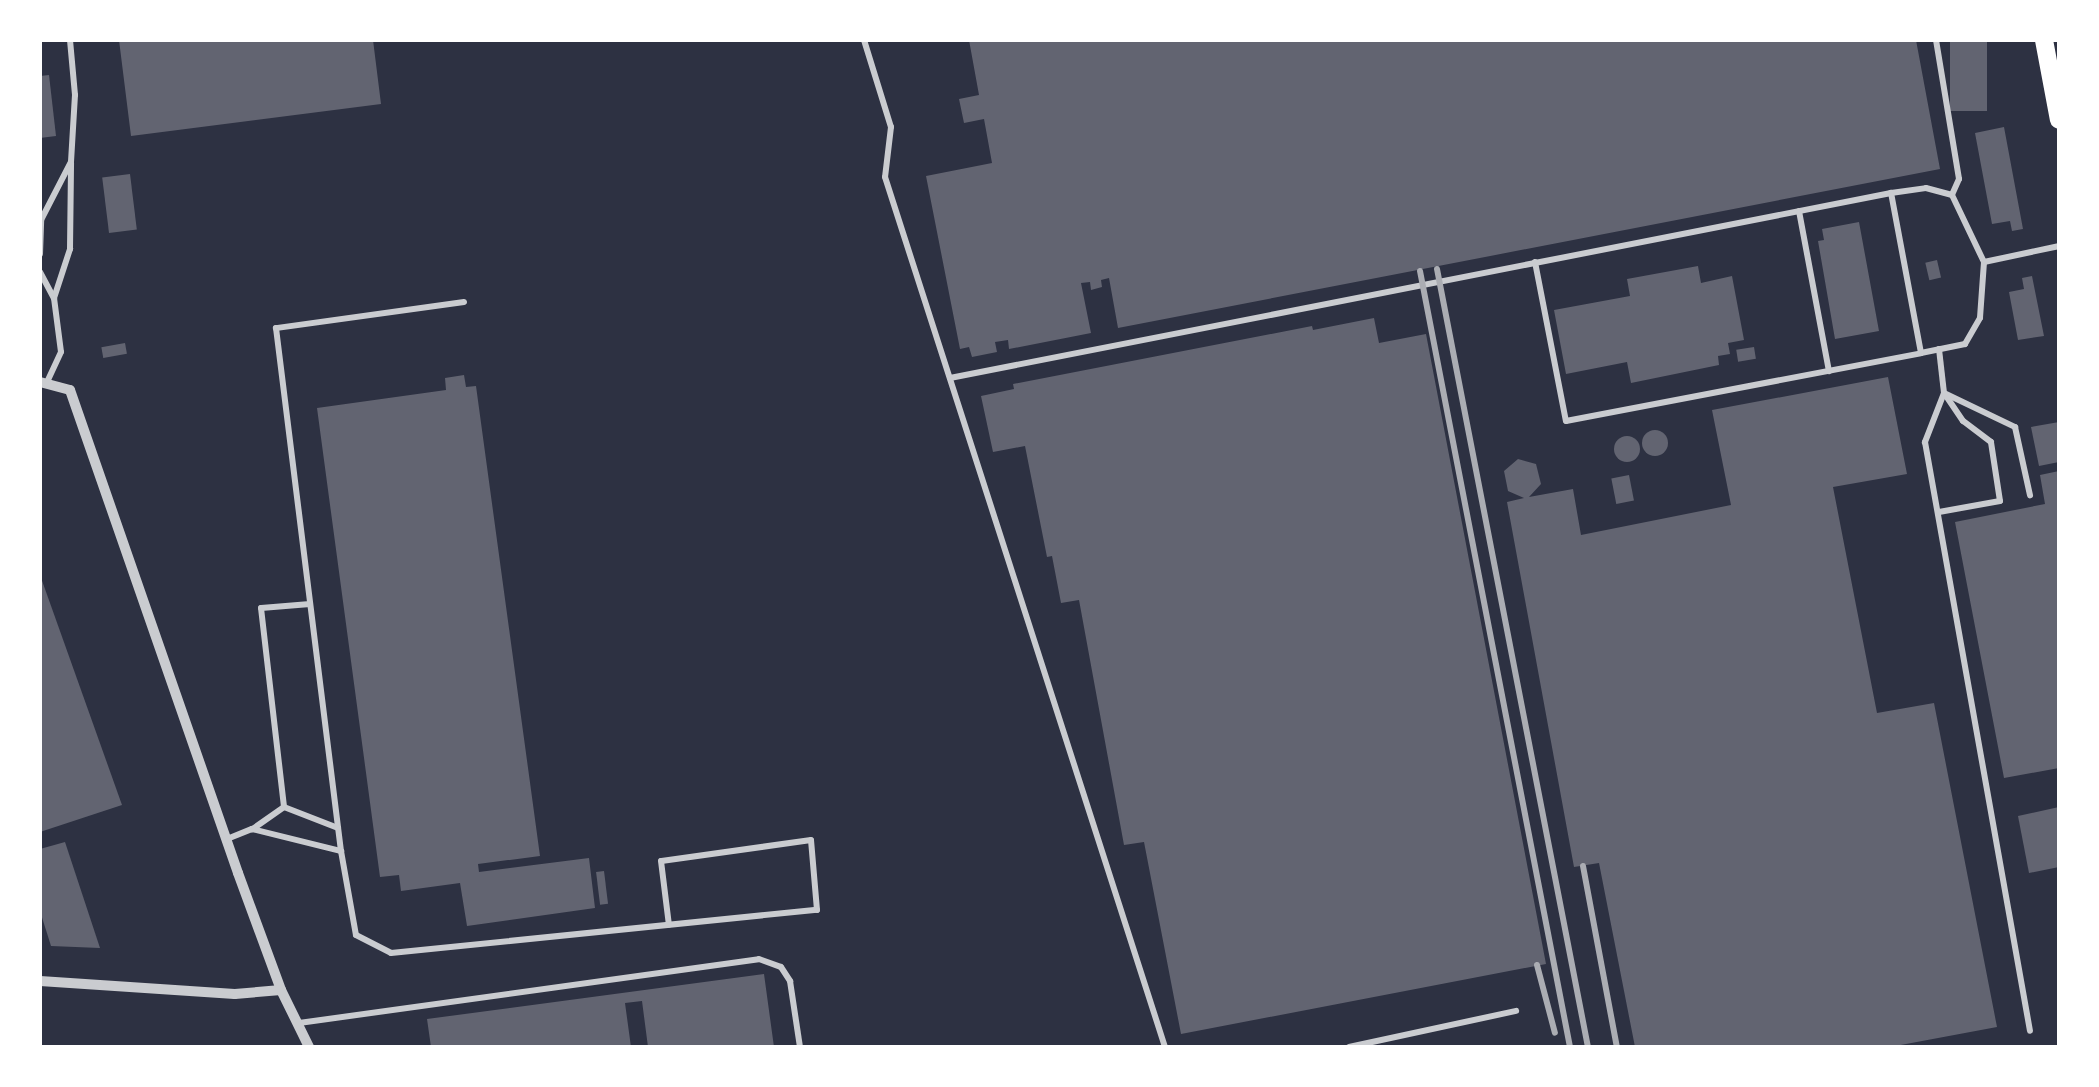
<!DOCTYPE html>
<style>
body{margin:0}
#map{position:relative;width:2099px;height:1087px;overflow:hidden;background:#2d3142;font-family:"PT Serif",serif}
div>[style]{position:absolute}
.building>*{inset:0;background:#626471;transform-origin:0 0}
.round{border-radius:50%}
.service>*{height:6px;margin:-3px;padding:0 3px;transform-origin:3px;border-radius:3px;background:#caccd0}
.minor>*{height:10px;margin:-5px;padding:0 5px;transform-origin:5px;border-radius:5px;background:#caccd0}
.secondary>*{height:18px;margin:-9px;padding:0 9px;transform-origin:9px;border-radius:9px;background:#fff}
.rail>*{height:6px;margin:-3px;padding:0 3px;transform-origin:3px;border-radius:3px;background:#abadb3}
span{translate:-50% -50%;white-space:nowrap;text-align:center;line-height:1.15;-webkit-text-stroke:10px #fff;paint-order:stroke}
.frame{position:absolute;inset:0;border:42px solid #fff;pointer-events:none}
</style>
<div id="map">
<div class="building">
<i style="clip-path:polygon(119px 40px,373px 40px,381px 104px,131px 136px)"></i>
<i style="clip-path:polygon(969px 40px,1916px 40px,1940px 169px,1118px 328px,1109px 278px,1101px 280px,1102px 287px,1091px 290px,1090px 282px,1081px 283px,1091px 333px,1009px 349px,1008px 340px,995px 342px,997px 352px,972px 357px,969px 347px,960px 349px,926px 176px,992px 163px,984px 119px,964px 123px,959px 99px,979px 95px)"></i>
<i style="left:1950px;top:40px;width:37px;height:71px"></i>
<i style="clip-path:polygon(49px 75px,56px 136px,40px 138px,40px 76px)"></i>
<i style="clip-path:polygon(2004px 127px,2023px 229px,2012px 231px,2010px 221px,1992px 224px,1975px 133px)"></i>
<i style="left:130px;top:174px;width:56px;height:28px;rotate:83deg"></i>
<i style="clip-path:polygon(1859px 222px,1879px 331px,1835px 339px,1818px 241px,1824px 240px,1822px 229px)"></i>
<i style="left:1937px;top:260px;width:18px;height:12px;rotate:77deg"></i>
<i style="clip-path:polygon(1698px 266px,1701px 283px,1732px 276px,1744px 340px,1728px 343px,1730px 354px,1718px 356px,1719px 365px,1631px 383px,1627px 362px,1566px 374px,1554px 310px,1630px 296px,1627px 279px)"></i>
<i style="clip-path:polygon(2032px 276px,2044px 336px,2018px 340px,2009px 292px,2024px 289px,2022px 278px)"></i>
<i style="clip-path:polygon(1374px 318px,1379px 343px,1426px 334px,1546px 964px,1181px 1034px,1144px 842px,1124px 845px,1079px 600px,1061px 603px,1052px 556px,1047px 557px,1025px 446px,993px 452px,981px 396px,1014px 389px,1013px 384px,1312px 326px,1313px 330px)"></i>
<i style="left:125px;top:343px;width:11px;height:24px;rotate:80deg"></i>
<i style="left:1754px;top:347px;width:12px;height:18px;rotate:81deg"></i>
<i style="clip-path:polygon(464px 375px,466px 387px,476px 386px,540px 856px,478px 864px,479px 872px,589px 858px,595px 908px,467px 926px,460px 883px,401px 891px,399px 875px,380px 877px,317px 408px,446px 390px,445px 378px)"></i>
<i style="clip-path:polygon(1888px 377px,1907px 474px,1833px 487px,1877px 713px,1934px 703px,1997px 1027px,1890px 1047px,1635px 1047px,1599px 863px,1574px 867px,1507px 502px,1524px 498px,1508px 491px,1504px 471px,1518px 459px,1536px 464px,1541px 484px,1529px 497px,1573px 489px,1581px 535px,1731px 505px,1712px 410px)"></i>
<i style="clip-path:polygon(2059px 422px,2059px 462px,2039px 466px,2031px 427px)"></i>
<i class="round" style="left:1642px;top:430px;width:26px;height:26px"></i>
<i class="round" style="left:1614px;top:436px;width:26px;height:26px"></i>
<i style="clip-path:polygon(2059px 471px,2059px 768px,2004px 778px,1955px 522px,2045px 504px,2040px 475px)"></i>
<i style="left:1629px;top:475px;width:26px;height:18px;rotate:79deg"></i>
<i style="clip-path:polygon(40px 575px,122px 805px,40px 832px)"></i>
<i style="clip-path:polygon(2059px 807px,2059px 867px,2029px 873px,2018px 816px)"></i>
<i style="clip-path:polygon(65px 842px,100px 948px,51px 946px,40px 911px,40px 849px)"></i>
<i style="left:604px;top:871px;width:33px;height:8px;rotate:83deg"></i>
<i style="clip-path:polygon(764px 974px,774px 1047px,648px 1047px,642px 1001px,625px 1003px,631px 1047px,431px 1047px,427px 1019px)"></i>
</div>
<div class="service">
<i style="left:864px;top:40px;width:91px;rotate:72.8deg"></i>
<i style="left:891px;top:127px;width:50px;rotate:96.8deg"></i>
<i style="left:885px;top:177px;width:914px;rotate:72.16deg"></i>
<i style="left:1936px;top:40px;width:141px;rotate:80.6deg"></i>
<i style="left:1959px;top:179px;width:17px;rotate:114deg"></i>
<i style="left:1799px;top:211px;width:163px;rotate:79.4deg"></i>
<i style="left:40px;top:254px;width:34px;rotate:-88deg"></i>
<i style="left:41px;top:220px;width:65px;rotate:-62.7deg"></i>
<i style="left:71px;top:162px;width:67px;rotate:-86.6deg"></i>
<i style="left:75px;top:95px;width:55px;rotate:-95.2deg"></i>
<i style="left:1535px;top:262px;width:162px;rotate:79deg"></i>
<i style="left:1566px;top:421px;width:361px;rotate:-10.8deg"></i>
<i style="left:1984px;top:262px;width:56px;rotate:94.1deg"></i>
<i style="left:1980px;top:318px;width:30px;rotate:120deg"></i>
<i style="left:1965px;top:344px;width:45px;rotate:168.4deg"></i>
<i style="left:1921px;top:353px;width:163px;rotate:-100.6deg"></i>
<i style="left:1891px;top:193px;width:35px;rotate:-8deg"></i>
<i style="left:1926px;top:188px;width:27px;rotate:15deg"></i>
<i style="left:1952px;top:195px;width:74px;rotate:64.5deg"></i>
<i style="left:1984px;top:262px;width:77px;rotate:-12deg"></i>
<i style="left:40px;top:272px;width:30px;rotate:62deg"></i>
<i style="left:54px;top:298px;width:54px;rotate:82.6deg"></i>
<i style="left:61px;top:352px;width:33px;rotate:115deg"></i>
<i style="left:54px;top:298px;width:52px;rotate:-71.9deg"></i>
<i style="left:70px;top:249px;width:86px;rotate:-89.3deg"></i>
<i style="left:464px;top:302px;width:190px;rotate:172.1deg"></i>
<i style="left:276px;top:328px;width:527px;rotate:82.92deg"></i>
<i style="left:341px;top:851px;width:85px;rotate:79.9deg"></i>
<i style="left:356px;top:935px;width:39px;rotate:27deg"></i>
<i style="left:391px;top:953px;width:428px;rotate:-5.8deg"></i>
<i style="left:817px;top:910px;width:70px;rotate:-94.9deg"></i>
<i style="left:811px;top:840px;width:151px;rotate:172deg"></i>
<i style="left:661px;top:861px;width:64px;rotate:82.9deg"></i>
<i style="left:1939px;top:349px;width:44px;rotate:83.5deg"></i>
<i style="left:1944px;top:393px;width:53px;rotate:111.2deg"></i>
<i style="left:1925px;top:442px;width:598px;rotate:79.89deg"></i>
<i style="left:950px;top:378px;width:959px;rotate:-11.12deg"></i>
<i style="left:1944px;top:393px;width:79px;rotate:25.6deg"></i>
<i style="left:2015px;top:427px;width:70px;rotate:77.6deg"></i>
<i style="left:1939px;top:512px;width:62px;rotate:-10.2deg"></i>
<i style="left:2000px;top:501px;width:60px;rotate:-98.7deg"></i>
<i style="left:1991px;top:442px;width:35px;rotate:-143deg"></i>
<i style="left:1963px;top:421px;width:32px;rotate:-124deg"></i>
<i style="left:310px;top:604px;width:49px;rotate:175.3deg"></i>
<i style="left:261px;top:608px;width:200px;rotate:83.4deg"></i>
<i style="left:284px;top:807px;width:58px;rotate:21.3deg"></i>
<i style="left:284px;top:807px;width:39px;rotate:145deg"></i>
<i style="left:252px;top:829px;width:92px;rotate:13.9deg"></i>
<i style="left:227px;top:839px;width:27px;rotate:-22deg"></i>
<i style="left:299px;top:1023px;width:464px;rotate:-7.9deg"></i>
<i style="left:759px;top:959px;width:23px;rotate:20deg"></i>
<i style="left:781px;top:967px;width:17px;rotate:57deg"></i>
<i style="left:790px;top:981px;width:67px;rotate:81.4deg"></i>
<i style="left:1349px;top:1047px;width:171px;rotate:-12.2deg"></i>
</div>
<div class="minor">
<i style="left:40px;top:382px;width:31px;rotate:15deg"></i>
<i style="left:70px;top:390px;width:511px;rotate:70.82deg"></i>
<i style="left:238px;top:873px;width:125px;rotate:69.8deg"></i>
<i style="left:281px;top:990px;width:64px;rotate:63.8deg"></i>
<i style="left:40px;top:981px;width:195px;rotate:3.8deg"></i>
<i style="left:235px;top:994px;width:46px;rotate:-5deg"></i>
</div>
<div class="secondary">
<i style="left:2044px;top:40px;width:81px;rotate:79.4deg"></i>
</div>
<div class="rail">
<i style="left:1437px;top:269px;width:793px;rotate:79.02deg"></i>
<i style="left:1420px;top:271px;width:790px;rotate:79.06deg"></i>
<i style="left:1583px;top:866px;width:184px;rotate:79.4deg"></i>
<i style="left:1537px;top:965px;width:70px;rotate:75.2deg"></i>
</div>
<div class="frame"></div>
</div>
